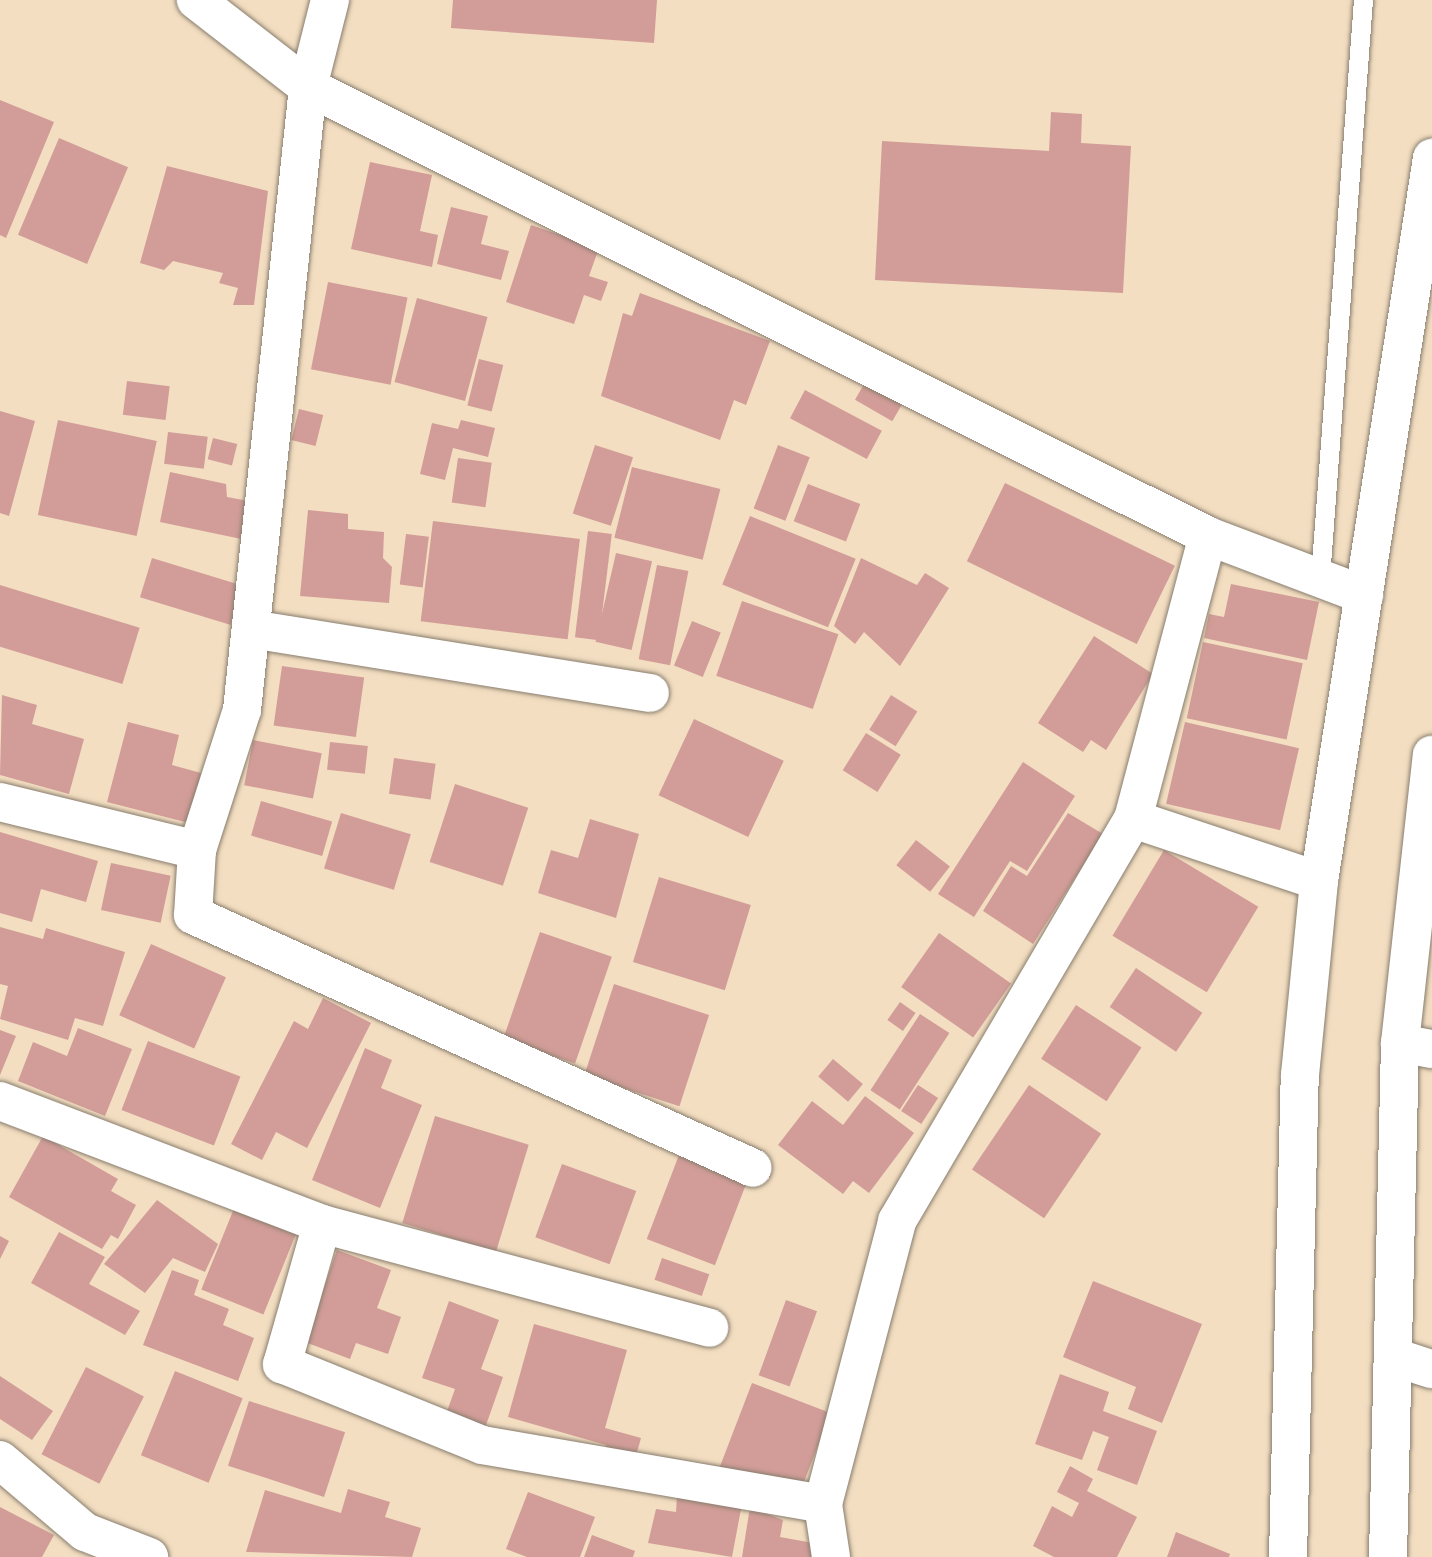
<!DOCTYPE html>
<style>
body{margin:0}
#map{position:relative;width:1432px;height:1557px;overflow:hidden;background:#f3dec1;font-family:"Gentium Book Plus",serif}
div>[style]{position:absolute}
.building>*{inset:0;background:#d29d98;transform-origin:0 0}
.roads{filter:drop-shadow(0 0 2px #887d6e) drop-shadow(0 0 2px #887d6e)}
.service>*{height:19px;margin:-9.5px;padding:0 9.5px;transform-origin:9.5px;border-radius:9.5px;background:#fff}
.minor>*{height:38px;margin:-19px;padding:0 19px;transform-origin:19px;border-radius:19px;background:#fff}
.secondary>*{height:38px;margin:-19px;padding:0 19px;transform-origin:19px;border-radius:19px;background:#fff}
span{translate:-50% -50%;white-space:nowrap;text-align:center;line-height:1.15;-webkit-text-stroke:5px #fbf7ec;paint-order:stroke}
</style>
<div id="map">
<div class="building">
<i style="clip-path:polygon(453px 0,657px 0,654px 43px,451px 28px)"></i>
<i style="clip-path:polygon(0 100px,54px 122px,6px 238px,0 235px)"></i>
<i style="clip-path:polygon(1051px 112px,1082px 114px,1081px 143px,1131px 146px,1123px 293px,875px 280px,882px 141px,1049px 151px)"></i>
<i style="left:59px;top:138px;width:75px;height:105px;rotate:23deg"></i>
<i style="clip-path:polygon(370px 162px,432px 175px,420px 231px,438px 235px,432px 267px,351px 249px)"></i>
<i style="clip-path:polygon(167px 166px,268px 191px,254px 305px,233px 305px,238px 288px,219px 283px,223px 273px,173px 261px,164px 270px,140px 263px)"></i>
<i style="clip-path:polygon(451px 207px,488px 216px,481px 244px,509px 251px,501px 280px,437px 264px)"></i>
<i style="clip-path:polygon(531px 225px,599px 248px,589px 276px,608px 282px,601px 301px,584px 295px,574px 324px,506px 302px)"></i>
<i style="left:328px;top:282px;width:81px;height:89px;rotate:11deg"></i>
<i style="clip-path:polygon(640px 293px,770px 341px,746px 405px,734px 400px,720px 440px,601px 396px,623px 313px,632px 316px)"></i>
<i style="left:417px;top:298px;width:73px;height:87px;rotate:15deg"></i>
<i style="left:479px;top:359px;width:25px;height:48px;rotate:14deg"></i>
<i style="left:867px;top:379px;width:43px;height:24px;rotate:30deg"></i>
<i style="left:127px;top:381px;width:43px;height:34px;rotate:7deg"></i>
<i style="left:805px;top:390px;width:87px;height:32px;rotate:28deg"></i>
<i style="left:299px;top:409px;width:25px;height:32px;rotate:14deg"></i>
<i style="clip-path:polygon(0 411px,35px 421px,9px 516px,0 513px)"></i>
<i style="left:58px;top:420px;width:101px;height:97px;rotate:12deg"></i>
<i style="clip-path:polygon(461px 420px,495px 428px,488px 457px,453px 448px,445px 480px,420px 474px,432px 423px,458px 429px)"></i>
<i style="left:168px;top:432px;width:40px;height:32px;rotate:7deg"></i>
<i style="left:213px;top:438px;width:25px;height:22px;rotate:14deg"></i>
<i style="left:595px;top:445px;width:40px;height:72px;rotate:18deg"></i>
<i style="left:778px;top:445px;width:34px;height:68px;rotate:21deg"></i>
<i style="left:458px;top:458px;width:34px;height:45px;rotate:8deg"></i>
<i style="left:632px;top:467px;width:91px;height:73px;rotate:14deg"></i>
<i style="clip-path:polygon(170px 472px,226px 484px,227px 497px,254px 502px,246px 540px,160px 522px)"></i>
<i style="left:1005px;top:483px;width:189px;height:87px;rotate:26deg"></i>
<i style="left:808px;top:484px;width:56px;height:40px;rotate:21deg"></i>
<i style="clip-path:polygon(308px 510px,348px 514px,348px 529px,384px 532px,383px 558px,392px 567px,389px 603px,300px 596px)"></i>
<i style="left:750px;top:516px;width:114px;height:74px;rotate:22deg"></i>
<i style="left:433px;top:521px;width:148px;height:101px;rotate:7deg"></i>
<i style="left:588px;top:531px;width:24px;height:107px;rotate:7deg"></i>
<i style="left:406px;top:534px;width:23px;height:51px;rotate:7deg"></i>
<i style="left:616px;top:553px;width:37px;height:91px;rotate:13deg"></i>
<i style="left:152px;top:558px;width:95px;height:41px;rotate:17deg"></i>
<i style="clip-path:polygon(861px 558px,917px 585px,925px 573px,949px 588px,900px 666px,864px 632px,855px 644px,834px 626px)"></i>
<i style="left:657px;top:565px;width:32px;height:96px;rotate:11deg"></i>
<i style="clip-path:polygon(1231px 584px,1319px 602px,1307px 660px,1204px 638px,1209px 614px,1224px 617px)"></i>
<i style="left:0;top:585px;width:146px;height:59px;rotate:17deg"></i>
<i style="left:742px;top:601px;width:102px;height:79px;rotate:19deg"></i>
<i style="left:692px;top:621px;width:31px;height:48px;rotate:22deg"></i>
<i style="clip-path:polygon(1094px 636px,1153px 674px,1106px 750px,1091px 740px,1083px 752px,1038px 723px)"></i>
<i style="left:1203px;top:642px;width:102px;height:78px;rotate:12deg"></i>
<i style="left:282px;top:666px;width:83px;height:60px;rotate:8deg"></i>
<i style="clip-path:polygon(2px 695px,37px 705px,32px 724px,84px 739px,69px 794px,0 775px)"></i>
<i style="left:891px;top:695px;width:31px;height:41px;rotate:32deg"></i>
<i style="left:694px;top:719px;width:99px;height:84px;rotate:25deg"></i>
<i style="clip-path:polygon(128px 722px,179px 735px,172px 765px,201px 773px,189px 823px,107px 802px)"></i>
<i style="left:1185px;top:722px;width:117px;height:84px;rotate:13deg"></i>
<i style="left:866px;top:733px;width:41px;height:44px;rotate:32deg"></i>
<i style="left:253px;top:740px;width:70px;height:46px;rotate:11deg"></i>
<i style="left:330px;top:742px;width:38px;height:28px;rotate:6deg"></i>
<i style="left:394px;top:758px;width:42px;height:36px;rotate:8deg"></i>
<i style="clip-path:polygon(1023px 762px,1075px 796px,1027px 871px,1010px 861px,974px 917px,938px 894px)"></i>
<i style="left:455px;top:784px;width:77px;height:82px;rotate:18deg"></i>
<i style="left:261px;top:801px;width:74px;height:36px;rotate:16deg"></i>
<i style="left:341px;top:813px;width:73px;height:58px;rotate:17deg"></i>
<i style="clip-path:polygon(1068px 813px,1103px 834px,1033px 944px,983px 911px,1011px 866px,1027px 876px)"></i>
<i style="clip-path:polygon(590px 819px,639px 834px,616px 918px,538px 893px,551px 850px,578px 858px)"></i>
<i style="clip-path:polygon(0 832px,98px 861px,86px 902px,41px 889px,32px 922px,0 913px)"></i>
<i style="left:916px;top:840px;width:43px;height:32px;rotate:38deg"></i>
<i style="left:1164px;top:850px;width:110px;height:100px;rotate:31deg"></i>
<i style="left:111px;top:863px;width:61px;height:48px;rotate:12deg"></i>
<i style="left:659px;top:877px;width:96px;height:89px;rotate:17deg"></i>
<i style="clip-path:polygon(0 927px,43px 939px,46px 928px,125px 952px,103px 1026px,75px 1018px,68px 1040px,0 1019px,8px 986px,0 984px)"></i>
<i style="left:540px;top:932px;width:76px;height:113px;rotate:19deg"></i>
<i style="left:939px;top:933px;width:88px;height:66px;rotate:35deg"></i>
<i style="left:151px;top:944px;width:82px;height:78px;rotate:24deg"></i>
<i style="left:1136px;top:968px;width:80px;height:47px;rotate:34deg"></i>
<i style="left:614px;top:984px;width:100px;height:96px;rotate:18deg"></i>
<i style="clip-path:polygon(323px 998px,371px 1023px,307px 1148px,276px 1132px,262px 1160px,231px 1144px,294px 1021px,308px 1029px)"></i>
<i style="left:900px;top:1002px;width:19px;height:22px;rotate:35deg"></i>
<i style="left:1076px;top:1005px;width:78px;height:64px;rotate:33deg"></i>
<i style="left:920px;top:1014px;width:35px;height:91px;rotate:33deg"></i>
<i style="clip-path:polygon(78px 1028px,132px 1049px,105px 1116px,18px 1081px,33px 1042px,67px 1056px)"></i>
<i style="clip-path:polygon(0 1030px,16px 1036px,0 1075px)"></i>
<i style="left:148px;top:1041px;width:99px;height:74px;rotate:21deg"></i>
<i style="clip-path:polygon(365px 1048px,392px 1060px,381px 1088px,422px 1105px,380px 1208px,312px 1180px)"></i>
<i style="left:833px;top:1059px;width:39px;height:23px;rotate:40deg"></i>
<i style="left:918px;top:1085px;width:24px;height:31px;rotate:33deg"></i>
<i style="left:1029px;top:1085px;width:87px;height:102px;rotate:34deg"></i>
<i style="clip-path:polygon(865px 1096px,914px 1133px,869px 1193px,853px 1181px,843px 1194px,778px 1145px,812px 1101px,843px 1125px)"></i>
<i style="left:435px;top:1116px;width:98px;height:112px;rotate:17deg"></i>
<i style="clip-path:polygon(43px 1136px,118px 1179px,111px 1191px,136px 1205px,118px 1239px,111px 1235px,102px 1249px,9px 1197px)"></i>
<i style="left:679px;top:1155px;width:73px;height:90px;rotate:21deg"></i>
<i style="left:562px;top:1164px;width:79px;height:78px;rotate:20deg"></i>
<i style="clip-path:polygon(157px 1200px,218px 1244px,205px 1272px,173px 1258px,145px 1293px,104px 1264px)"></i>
<i style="left:235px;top:1206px;width:67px;height:90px;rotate:22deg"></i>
<i style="clip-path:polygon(59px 1232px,105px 1257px,89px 1284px,140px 1311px,125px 1335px,31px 1283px)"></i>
<i style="clip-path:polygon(0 1236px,9px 1241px,0 1259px)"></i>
<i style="clip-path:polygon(337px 1250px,391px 1270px,377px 1308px,401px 1317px,388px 1354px,356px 1343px,350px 1359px,305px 1342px)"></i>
<i style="left:662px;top:1258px;width:50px;height:23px;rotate:19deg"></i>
<i style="clip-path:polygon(172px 1270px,199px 1280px,194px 1295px,229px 1309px,223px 1325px,254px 1338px,238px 1381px,143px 1345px)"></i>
<i style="clip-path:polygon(1093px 1281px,1202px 1324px,1162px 1423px,1128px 1409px,1136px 1387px,1063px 1357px)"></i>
<i style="left:786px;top:1300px;width:33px;height:80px;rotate:20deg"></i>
<i style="clip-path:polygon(449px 1301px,499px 1320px,481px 1369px,503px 1377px,485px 1428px,446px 1414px,455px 1389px,422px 1378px)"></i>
<i style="clip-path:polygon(534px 1324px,627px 1350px,605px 1428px,641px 1438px,634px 1463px,604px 1455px,606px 1445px,508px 1417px)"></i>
<i style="left:86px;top:1367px;width:65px;height:98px;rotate:27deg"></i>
<i style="left:175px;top:1371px;width:73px;height:91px;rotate:22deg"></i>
<i style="clip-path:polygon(1060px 1374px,1109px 1392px,1103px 1411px,1157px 1431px,1137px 1485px,1097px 1470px,1109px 1437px,1093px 1431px,1082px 1460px,1035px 1444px)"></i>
<i style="clip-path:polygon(0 1376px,53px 1411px,32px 1440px,0 1419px)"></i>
<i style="left:752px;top:1383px;width:84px;height:90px;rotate:21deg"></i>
<i style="left:249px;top:1401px;width:101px;height:68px;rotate:18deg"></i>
<i style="clip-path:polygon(1070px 1466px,1093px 1479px,1087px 1491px,1137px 1517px,1117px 1557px,1054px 1557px,1033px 1546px,1052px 1506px,1072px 1517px,1079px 1503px,1057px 1492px)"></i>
<i style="clip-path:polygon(348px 1489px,390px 1502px,385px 1517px,421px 1528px,412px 1557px,246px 1552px,265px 1490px,341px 1513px)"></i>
<i style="clip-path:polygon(528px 1492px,595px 1517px,580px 1557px,527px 1557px,506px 1549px)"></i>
<i style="clip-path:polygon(677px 1496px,741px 1509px,732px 1557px,648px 1543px,656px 1509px,676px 1512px)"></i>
<i style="clip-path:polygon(0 1507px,54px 1535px,42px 1557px,0 1557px)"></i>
<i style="clip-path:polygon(750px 1507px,783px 1520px,780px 1537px,813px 1543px,811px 1557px,742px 1557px)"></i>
<i style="clip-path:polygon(1176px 1532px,1230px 1554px,1229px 1557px,1167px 1557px)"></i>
<i style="clip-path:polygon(592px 1535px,635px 1551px,633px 1557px,584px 1557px)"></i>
</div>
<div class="roads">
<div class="service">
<i style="left:1320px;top:578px;width:580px;rotate:-85.75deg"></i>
</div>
<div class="minor">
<i style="left:330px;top:0;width:90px;rotate:104.2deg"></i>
<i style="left:308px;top:87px;width:1006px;rotate:26.51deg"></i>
<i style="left:1208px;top:536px;width:167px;rotate:20.7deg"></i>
<i style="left:251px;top:629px;width:404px;rotate:9.1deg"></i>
<i style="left:0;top:802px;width:203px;rotate:13.7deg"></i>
<i style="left:197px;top:850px;width:147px;rotate:-72.2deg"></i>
<i style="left:242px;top:710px;width:626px;rotate:-83.95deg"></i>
<i style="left:308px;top:87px;width:142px;rotate:-142.2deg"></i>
<i style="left:1133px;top:819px;width:293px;rotate:-75.2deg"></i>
<i style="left:197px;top:850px;width:65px;rotate:93.5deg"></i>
<i style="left:193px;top:915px;width:614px;rotate:24.31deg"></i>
<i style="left:1400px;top:1043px;width:33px;rotate:11deg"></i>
<i style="left:0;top:1101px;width:345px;rotate:20.9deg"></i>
<i style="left:322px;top:1224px;width:146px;rotate:105.9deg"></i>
<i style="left:282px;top:1364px;width:216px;rotate:22deg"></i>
<i style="left:482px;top:1445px;width:346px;rotate:9.8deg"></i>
<i style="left:823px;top:1504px;width:293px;rotate:-75.3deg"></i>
<i style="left:897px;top:1221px;width:466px;rotate:-59.6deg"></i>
<i style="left:1133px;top:819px;width:196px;rotate:18.4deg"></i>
<i style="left:322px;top:1224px;width:401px;rotate:15deg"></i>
<i style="left:1394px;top:1357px;width:40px;rotate:18deg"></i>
<i style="left:0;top:1460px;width:111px;rotate:40.3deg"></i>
<i style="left:85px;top:1532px;width:69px;rotate:21.3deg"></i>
<i style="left:823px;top:1504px;width:54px;rotate:81.4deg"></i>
</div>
<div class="secondary">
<i style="left:1288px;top:1557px;width:482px;rotate:-88.6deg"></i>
<i style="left:1300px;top:1075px;width:195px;rotate:-84.4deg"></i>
<i style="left:1319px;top:881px;width:732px;rotate:-81.12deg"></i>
<i style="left:1388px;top:1557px;width:514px;rotate:-88.66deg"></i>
<i style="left:1400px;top:1043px;width:290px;rotate:-83.7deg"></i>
</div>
</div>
</div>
